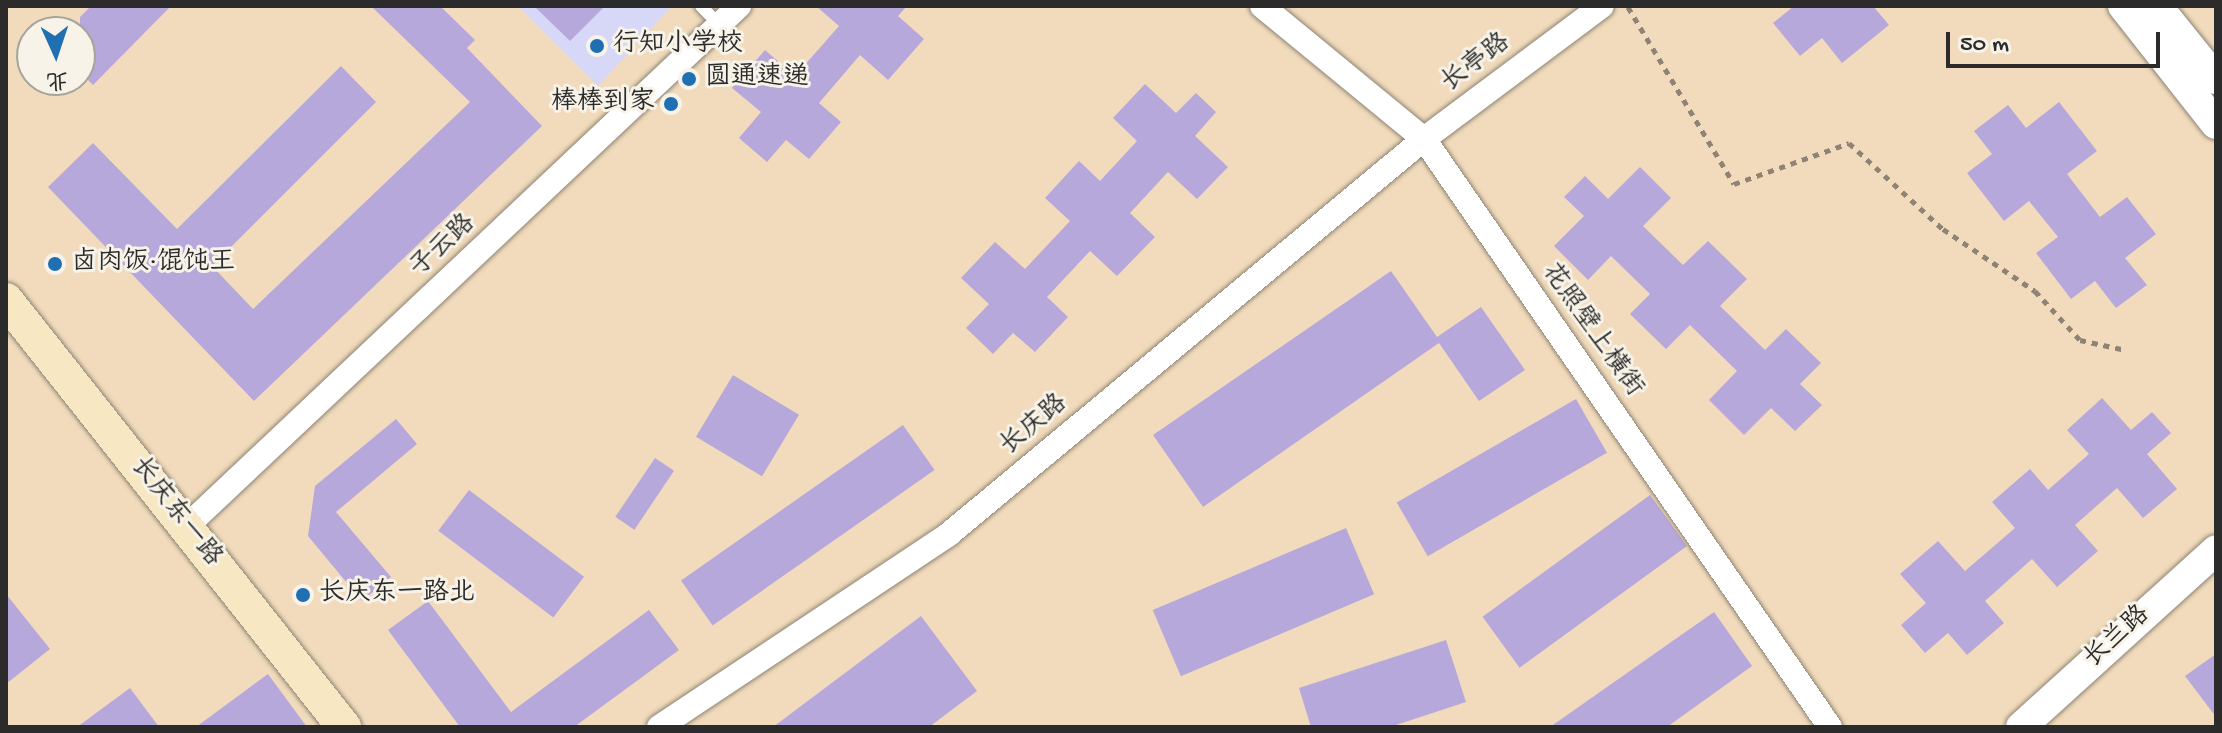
<!DOCTYPE html>
<meta charset="utf-8">
<style>
body{margin:0}
#map{position:relative;width:2222px;height:733px;overflow:hidden;background:#f1dbbc;font-family:"Gochi Hand","LXGW WenKai TC",sans-serif}
div>[style]{position:absolute}
.built>*{inset:0;background:#d7d7f8}
.building>*{inset:0;background:#b7a8db;transform-origin:0 0}
.path>*{height:5px;margin-top:-2.5px;transform-origin:0;background:repeating-linear-gradient(90deg,#8e8374 0 6px,transparent 0 12px)}
.roads{filter:drop-shadow(0 0 2px #8e8374) drop-shadow(0 0 2px #8e8374)}
.service>*{height:12px;margin:-6px;padding:0 6px;transform-origin:6px;border-radius:6px;background:#fff}
.minor>*{height:24px;margin:-12px;padding:0 12px;transform-origin:12px;border-radius:12px;background:#fff}
.tertiary>*{height:30px;margin:-15px;padding:0 15px;transform-origin:15px;border-radius:15px;background:#fff}
.secondary>*{height:34px;margin:-17px;padding:0 17px;transform-origin:17px;border-radius:17px;background:#f7e8c3}
.dots>*{width:22px;height:22px;translate:-50% -50%;box-sizing:border-box;border:4px solid #f7f3e8;border-radius:50%}
span{translate:-50% -50%;white-space:nowrap;text-align:center;line-height:1.15;-webkit-text-stroke:6px #f7f3e8;paint-order:stroke}
.poi-label{font-size:26px;color:#2b2b2b}
.left{translate:0 -50%;text-align:left}
.right{translate:-100% -50%;text-align:right}
.street-label{font-size:26px;color:#2b2b2b}
.frame{position:absolute;inset:0;border:8px solid #2b2b2b;pointer-events:none}
.north{position:absolute;left:16px;top:16px;width:80px;height:80px;box-sizing:border-box;background:#f7f3e8;border:2px solid #a5a39c;border-radius:50%;rotate:177deg;font-size:22px;font-weight:700;line-height:32px;text-align:center;color:#2b2b2b}
.north::after{content:'';display:block;margin:auto;width:28px;height:36px;background:#1f6fb2;clip-path:polygon(50% 0,100% 100%,50% 72%,0 100%)}
.scale{position:absolute;left:1946px;top:32px;width:214px;height:36px;box-sizing:border-box;border:4px solid #2b2b2b;border-top:0;padding-left:10px;font-size:24px;line-height:28px;white-space:nowrap;color:#2b2b2b;-webkit-text-stroke:6px #f7f3e8;paint-order:stroke}
</style>
<div id="map">
<div class="built">
<i style="clip-path:polygon(518px 6px,672px 6px,598px 86px)"></i>
</div>
<div class="building">
<i style="clip-path:polygon(91px 6px,171px 6px,93px 85px,80px 72px,80px 17px)"></i>
<i style="clip-path:polygon(371px 6px,440px 6px,475px 40px,467px 48px,542px 126px,254px 401px,48px 187px,93px 143px,177px 229px,341px 66px,376px 102px,212px 266px,253px 309px,470px 102px)"></i>
<i style="clip-path:polygon(534px 6px,605px 6px,570px 41px)"></i>
<i style="clip-path:polygon(816px 6px,907px 6px,898px 16px,924px 39px,888px 80px,860px 55px,819px 103px,841px 122px,809px 159px,786px 140px,767px 162px,739px 138px,761px 112px,732px 88px,765px 50px,795px 76px,839px 26px)"></i>
<i style="clip-path:polygon(1794px 6px,1873px 6px,1889px 25px,1842px 63px,1822px 38px,1800px 56px,1773px 23px)"></i>
<i style="clip-path:polygon(1145px 84px,1176px 113px,1196px 93px,1216px 112px,1195px 136px,1228px 167px,1197px 199px,1168px 172px,1130px 213px,1155px 237px,1117px 276px,1090px 251px,1047px 297px,1068px 317px,1035px 352px,1013px 333px,993px 354px,966px 328px,989px 304px,961px 278px,995px 242px,1025px 269px,1070px 221px,1045px 198px,1079px 161px,1100px 181px,1137px 141px,1113px 118px)"></i>
<i style="clip-path:polygon(2059px 102px,2097px 151px,2067px 174px,2100px 217px,2127px 197px,2156px 234px,2125px 258px,2147px 285px,2116px 308px,2095px 281px,2071px 299px,2036px 253px,2058px 237px,2029px 201px,2004px 221px,1967px 173px,1992px 154px,1974px 131px,2008px 105px,2026px 128px)"></i>
<i style="clip-path:polygon(1640px 167px,1671px 198px,1643px 226px,1683px 265px,1708px 241px,1747px 279px,1720px 306px,1765px 350px,1786px 329px,1821px 363px,1800px 384px,1822px 405px,1795px 431px,1771px 408px,1744px 435px,1709px 400px,1737px 371px,1690px 325px,1666px 349px,1630px 314px,1650px 294px,1611px 256px,1588px 280px,1554px 246px,1584px 216px,1564px 197px,1585px 176px,1608px 199px)"></i>
<i style="clip-path:polygon(1391px 271px,1437px 337px,1481px 307px,1525px 370px,1479px 401px,1439px 343px,1203px 507px,1153px 435px)"></i>
<i style="left:733px;top:375px;width:77px;height:72px;rotate:31deg"></i>
<i style="clip-path:polygon(2102px 398px,2131px 430px,2152px 412px,2171px 433px,2147px 454px,2177px 489px,2143px 518px,2117px 488px,2075px 525px,2098px 551px,2057px 587px,2032px 559px,1985px 601px,2004px 623px,1967px 655px,1948px 633px,1925px 653px,1901px 625px,1926px 603px,1900px 574px,1938px 541px,1965px 571px,2015px 528px,1992px 502px,2030px 469px,2048px 490px,2089px 454px,2067px 430px)"></i>
<i style="left:1576px;top:399px;width:62px;height:207px;rotate:60deg"></i>
<i style="clip-path:polygon(396px 419px,417px 444px,336px 512px,391px 577px,362px 601px,308px 536px,315px 486px)"></i>
<i style="left:903px;top:425px;width:55px;height:271px;rotate:55deg"></i>
<i style="left:655px;top:458px;width:23px;height:71px;rotate:34deg"></i>
<i style="left:469px;top:490px;width:144px;height:51px;rotate:37deg"></i>
<i style="left:1650px;top:495px;width:63px;height:207px;rotate:54deg"></i>
<i style="left:1346px;top:528px;width:72px;height:210px;rotate:67deg"></i>
<i style="clip-path:polygon(6px 594px,50px 649px,6px 684px)"></i>
<i style="clip-path:polygon(428px 601px,511px 712px,649px 610px,679px 650px,574px 727px,460px 727px,388px 630px)"></i>
<i style="clip-path:polygon(1714px 612px,1752px 666px,1667px 727px,1550px 727px)"></i>
<i style="clip-path:polygon(921px 616px,977px 691px,929px 727px,773px 727px)"></i>
<i style="clip-path:polygon(1446px 640px,1466px 702px,1390px 727px,1311px 727px,1299px 688px)"></i>
<i style="clip-path:polygon(2216px 654px,2216px 717px,2185px 676px)"></i>
<i style="clip-path:polygon(268px 674px,307px 727px,196px 727px)"></i>
<i style="clip-path:polygon(130px 688px,159px 727px,77px 727px)"></i>
</div>
<div class="path">
<i style="left:1628px;top:7px;width:206px;rotate:59.1deg"></i>
<i style="left:1734px;top:184px;width:122px;rotate:-19.6deg"></i>
<i style="left:1849px;top:143px;width:127px;rotate:42.5deg"></i>
<i style="left:1943px;top:229px;width:111px;rotate:34deg"></i>
<i style="left:2035px;top:291px;width:67px;rotate:47.4deg"></i>
<i style="left:2080px;top:340px;width:47px;rotate:12.3deg"></i>
</div>
<div class="roads">
<div class="service">
<i style="left:701px;top:6px;width:28px;rotate:46deg"></i>
</div>
<div class="minor">
<i style="left:1262px;top:6px;width:210px;rotate:39.4deg"></i>
<i style="left:1424px;top:139px;width:715px;rotate:55.38deg"></i>
<i style="left:186px;top:527px;width:760px;rotate:-43.29deg"></i>
<i style="left:659px;top:727px;width:348px;rotate:-33.6deg"></i>
<i style="left:949px;top:534px;width:618px;rotate:-39.75deg"></i>
<i style="left:1424px;top:139px;width:222px;rotate:-36.8deg"></i>
</div>
<div class="tertiary">
<i style="left:2123px;top:6px;width:150px;rotate:51.8deg"></i>
<i style="left:2157px;top:6px;width:94px;rotate:51.1deg"></i>
<i style="left:2021px;top:727px;width:263px;rotate:-42.2deg"></i>
</div>
<div class="secondary">
<i style="left:6px;top:300px;width:545px;rotate:51.64deg"></i>
</div>
</div>
<div class="dots">
<i style="left:597px;top:46px;background:#1f6fb2"></i>
<i style="left:689px;top:79px;background:#1f6fb2"></i>
<i style="left:671px;top:104px;background:#1f6fb2"></i>
<i style="left:55px;top:264px;background:#1f6fb2"></i>
<i style="left:303px;top:595px;background:#1f6fb2"></i>
</div>
<div class="poi-label">
<span class="left" style="left:613px;top:46px">行知小学校</span>
<span class="left" style="left:705px;top:79px">圆通速递</span>
<span class="right" style="left:655px;top:104px">棒棒到家</span>
<span class="left" style="left:71px;top:264px">卤肉饭·馄饨王</span>
<span class="left" style="left:319px;top:595px">长庆东一路北</span>
</div>
<div class="street-label">
<span style="left:1477px;top:64px;rotate:-37deg">长亭路</span>
<span style="left:444px;top:247px;rotate:-43deg">子云路</span>
<span style="left:1591px;top:331px;rotate:55deg">花照壁上横街</span>
<span style="left:1035px;top:426px;rotate:-40deg">长庆路</span>
<span style="left:175px;top:513px;rotate:52deg">长庆东一路</span>
<span style="left:2118px;top:638px;rotate:-42deg">长兰路</span>
</div>
<div class="frame"></div>
<div class="north">北</div>
<div class="scale">50 m</div>
</div>
